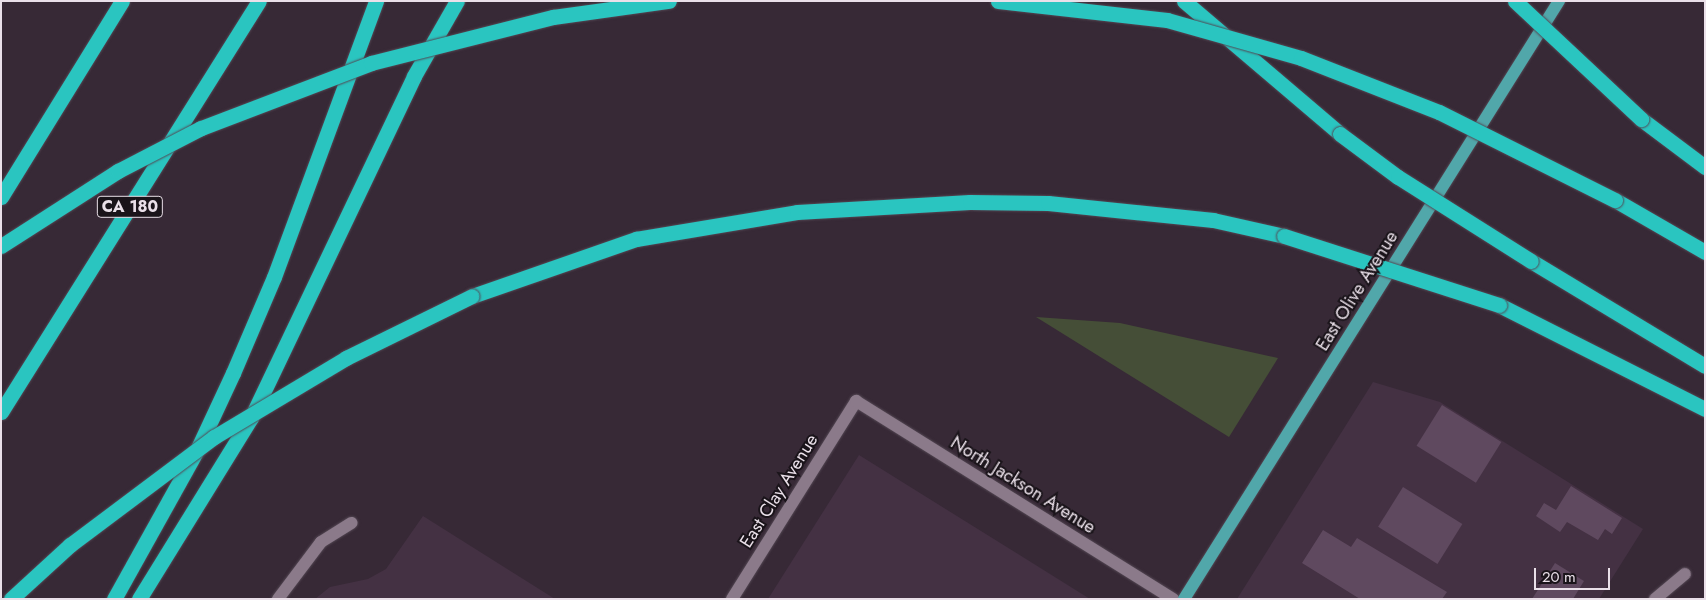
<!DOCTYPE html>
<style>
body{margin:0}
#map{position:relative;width:1706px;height:600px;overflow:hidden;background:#372936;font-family:Jost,sans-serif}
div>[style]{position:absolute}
.built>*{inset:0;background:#443143}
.green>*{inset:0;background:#454e37}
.building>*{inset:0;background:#5f495f;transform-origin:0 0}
.roads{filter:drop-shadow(0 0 1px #534753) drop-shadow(0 0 1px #534753)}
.minor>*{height:12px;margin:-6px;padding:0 6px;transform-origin:6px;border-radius:6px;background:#8b7a8a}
.major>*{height:12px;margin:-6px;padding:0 6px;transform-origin:6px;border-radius:6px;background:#51a7aa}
.highway>*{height:15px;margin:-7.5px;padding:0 7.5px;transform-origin:7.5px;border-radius:7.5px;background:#2ac5c0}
.bridges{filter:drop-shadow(0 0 1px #534753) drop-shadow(0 0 1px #534753)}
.highway-bridge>*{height:15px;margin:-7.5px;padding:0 7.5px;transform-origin:7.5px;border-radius:7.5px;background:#2ac5c0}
span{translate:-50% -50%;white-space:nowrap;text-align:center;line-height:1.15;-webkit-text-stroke:4px #1a141a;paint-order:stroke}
.shield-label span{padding:1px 4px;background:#1a141a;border:1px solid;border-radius:4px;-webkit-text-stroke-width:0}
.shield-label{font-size:16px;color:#eae0e9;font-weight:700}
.street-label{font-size:18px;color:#eae0e9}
.frame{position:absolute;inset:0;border:2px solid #eae0e9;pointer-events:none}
.scale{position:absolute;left:1534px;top:568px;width:76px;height:22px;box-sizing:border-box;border:2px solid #eae0e9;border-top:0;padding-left:6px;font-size:15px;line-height:18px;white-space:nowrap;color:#eae0e9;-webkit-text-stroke:4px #1a141a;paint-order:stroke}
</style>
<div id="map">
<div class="built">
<i style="clip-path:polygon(1373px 382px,1440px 402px,1643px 529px,1599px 599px,1237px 599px)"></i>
<i style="clip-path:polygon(859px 455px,1090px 599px,768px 599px)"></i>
<i style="clip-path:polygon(423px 516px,555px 599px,315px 599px,330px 587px,368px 579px,386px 569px)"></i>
</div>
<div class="green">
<i style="clip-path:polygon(1036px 317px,1120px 323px,1278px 358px,1229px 437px)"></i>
</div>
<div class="building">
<i style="left:1442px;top:405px;width:70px;height:48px;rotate:32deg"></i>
<i style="clip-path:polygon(1571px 486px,1622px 518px,1612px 534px,1605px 529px,1598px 540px,1567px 522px,1560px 532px,1536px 516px,1544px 503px,1556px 510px)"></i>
<i style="left:1403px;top:487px;width:70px;height:47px;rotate:32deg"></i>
<i style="clip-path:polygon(1323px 530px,1351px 547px,1357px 538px,1447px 592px,1442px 599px,1360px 599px,1302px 563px)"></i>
<i style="clip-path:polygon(1555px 563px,1584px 581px,1573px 599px,1532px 599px)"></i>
</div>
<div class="roads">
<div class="minor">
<i style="left:278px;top:599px;width:71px;rotate:-53deg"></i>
<i style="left:321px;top:542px;width:36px;rotate:-32deg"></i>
<i style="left:732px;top:599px;width:234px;rotate:-57.9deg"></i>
<i style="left:856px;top:401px;width:374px;rotate:32deg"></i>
<i style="left:1655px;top:599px;width:39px;rotate:-40deg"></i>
</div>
<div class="major">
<i style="left:1184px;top:599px;width:706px;rotate:-57.91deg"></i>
</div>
<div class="highway">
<i style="left:1184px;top:1px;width:205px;rotate:40.4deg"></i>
<i style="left:1641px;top:119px;width:80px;rotate:36.9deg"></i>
<i style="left:1px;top:197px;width:230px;rotate:-58.3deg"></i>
<i style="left:1615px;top:200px;width:104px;rotate:30deg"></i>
<i style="left:1531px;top:261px;width:203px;rotate:31.1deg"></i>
<i style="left:472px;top:296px;width:174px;rotate:-19.2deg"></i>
<i style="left:636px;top:239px;width:163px;rotate:-9.5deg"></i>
<i style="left:797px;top:212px;width:173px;rotate:-3.3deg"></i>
<i style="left:970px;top:202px;width:78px;rotate:0.7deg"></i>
<i style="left:1048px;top:203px;width:166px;rotate:5.9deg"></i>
<i style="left:1213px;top:220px;width:73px;rotate:12.7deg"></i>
<i style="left:1499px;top:305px;width:231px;rotate:26.8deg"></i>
<i style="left:1px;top:412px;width:485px;rotate:-57.9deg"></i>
<i style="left:114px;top:599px;width:173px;rotate:-60.9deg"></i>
<i style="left:198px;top:448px;width:83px;rotate:-65deg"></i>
<i style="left:233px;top:373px;width:104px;rotate:-66.9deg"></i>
<i style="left:274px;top:277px;width:294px;rotate:-69.7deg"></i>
<i style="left:139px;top:599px;width:213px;rotate:-58.3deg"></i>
<i style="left:251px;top:418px;width:379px;rotate:-64.5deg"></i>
<i style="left:414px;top:76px;width:86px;rotate:-60.2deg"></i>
</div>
</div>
<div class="bridges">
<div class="highway-bridge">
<i style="left:998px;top:1px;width:170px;rotate:6.4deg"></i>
<i style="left:1167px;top:20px;width:139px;rotate:15.8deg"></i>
<i style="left:1301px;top:58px;width:148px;rotate:21.4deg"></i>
<i style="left:1439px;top:112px;width:197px;rotate:26.6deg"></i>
<i style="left:1515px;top:1px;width:173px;rotate:43.1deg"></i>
<i style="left:1340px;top:134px;width:72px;rotate:36.6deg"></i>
<i style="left:1398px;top:177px;width:157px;rotate:32.3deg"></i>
<i style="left:1284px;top:236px;width:226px;rotate:17.8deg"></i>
<i style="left:1px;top:246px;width:139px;rotate:-32.7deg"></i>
<i style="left:118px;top:171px;width:93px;rotate:-27.4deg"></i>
<i style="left:201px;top:128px;width:182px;rotate:-20.9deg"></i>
<i style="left:371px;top:63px;width:188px;rotate:-14.2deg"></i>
<i style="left:553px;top:17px;width:117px;rotate:-7.9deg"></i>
<i style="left:11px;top:599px;width:80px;rotate:-42.5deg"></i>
<i style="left:70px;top:545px;width:180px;rotate:-36.9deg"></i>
<i style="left:214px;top:437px;width:154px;rotate:-30.9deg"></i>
<i style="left:346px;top:358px;width:140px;rotate:-26.2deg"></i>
</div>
</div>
<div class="shield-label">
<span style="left:130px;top:207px">CA 180</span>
</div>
<div class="street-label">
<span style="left:1357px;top:291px;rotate:-58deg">East Olive Avenue</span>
<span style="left:1023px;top:485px;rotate:32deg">North Jackson Avenue</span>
<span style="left:779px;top:491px;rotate:-58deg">East Clay Avenue</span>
</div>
<div class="frame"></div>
<div class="scale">20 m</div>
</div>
